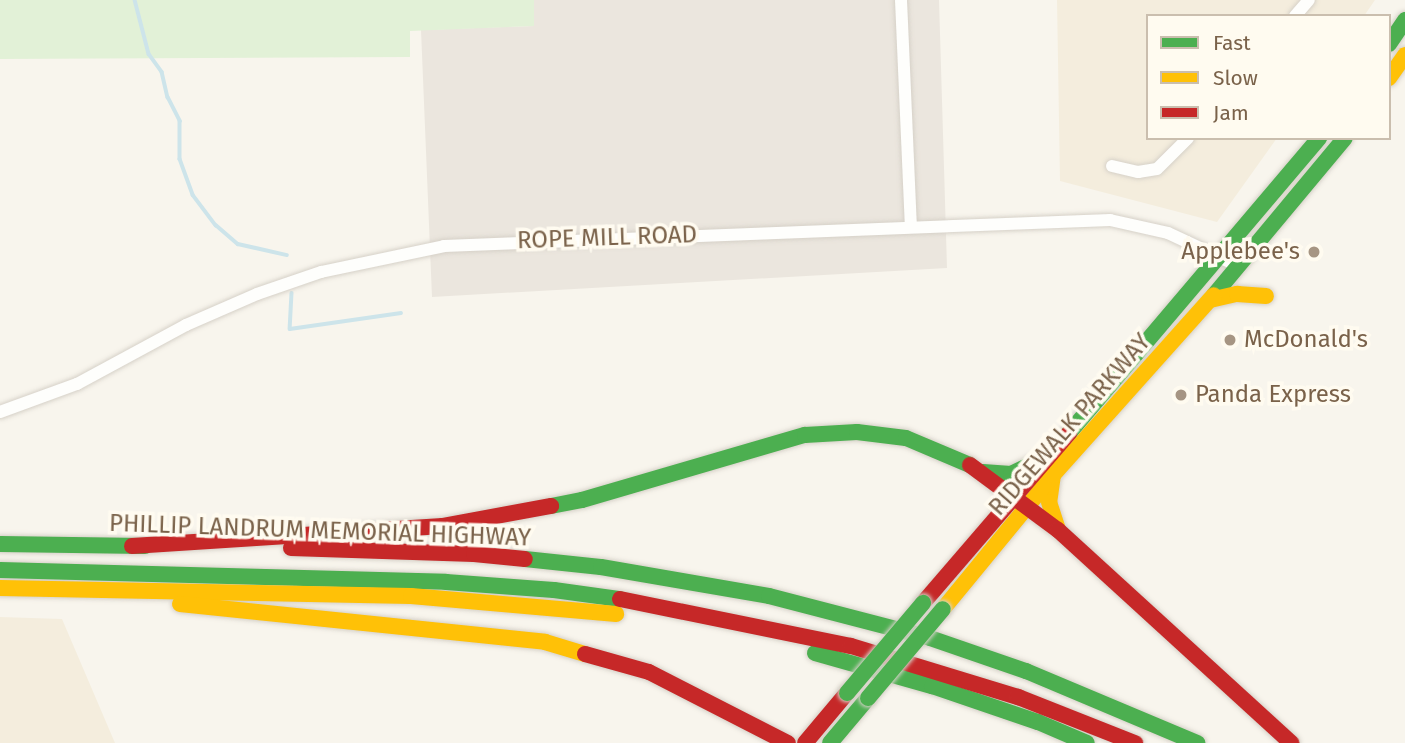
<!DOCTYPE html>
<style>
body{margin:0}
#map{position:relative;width:1405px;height:743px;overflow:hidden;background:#f8f5ed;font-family:"Fira Sans",sans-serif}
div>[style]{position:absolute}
.residential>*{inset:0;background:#f4eddd}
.industrial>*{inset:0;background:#ebe6de}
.green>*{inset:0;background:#e2f1d7}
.stream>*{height:3.5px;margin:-1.75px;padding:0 1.75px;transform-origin:1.75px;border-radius:1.75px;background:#cde4ea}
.roads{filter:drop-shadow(0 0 2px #d6d1c8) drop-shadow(0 0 2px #d6d1c8)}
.street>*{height:12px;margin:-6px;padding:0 6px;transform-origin:6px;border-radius:6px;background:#fefefc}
.fast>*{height:16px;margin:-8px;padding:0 8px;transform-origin:8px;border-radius:8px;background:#4caf50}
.slow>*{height:16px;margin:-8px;padding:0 8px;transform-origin:8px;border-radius:8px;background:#ffc107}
.jam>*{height:16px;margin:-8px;padding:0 8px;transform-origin:8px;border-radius:8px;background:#c62828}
.bridges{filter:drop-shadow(0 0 2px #d6d1c8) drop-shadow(0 0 2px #d6d1c8)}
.fast-bridge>*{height:16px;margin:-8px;padding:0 8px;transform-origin:8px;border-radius:8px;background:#4caf50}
.dots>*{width:19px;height:19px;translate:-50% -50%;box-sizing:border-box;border:4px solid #fffbf0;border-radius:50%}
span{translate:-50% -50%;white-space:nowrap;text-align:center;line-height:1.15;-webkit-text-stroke:7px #fffbf0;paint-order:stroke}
.street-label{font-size:24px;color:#7a624a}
.poi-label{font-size:24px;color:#7a624a}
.right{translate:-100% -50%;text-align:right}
.left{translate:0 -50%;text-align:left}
.legend{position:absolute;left:1146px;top:14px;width:245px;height:126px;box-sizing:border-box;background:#fffbf0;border:2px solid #cabeae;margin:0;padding:9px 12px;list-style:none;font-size:21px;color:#7a624a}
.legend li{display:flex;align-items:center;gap:14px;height:35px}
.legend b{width:35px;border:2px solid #cabeae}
</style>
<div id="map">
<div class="residential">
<i style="clip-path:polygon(1057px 0,1375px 0,1364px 16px,1148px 16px,1148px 138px,1277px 138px,1217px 222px,1060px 181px)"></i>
<i style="clip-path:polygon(0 617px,62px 619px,115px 743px,0 743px)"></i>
</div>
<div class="industrial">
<i style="clip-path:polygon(534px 0,939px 0,947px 268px,432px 297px,421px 30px,534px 26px)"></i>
</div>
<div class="green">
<i style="clip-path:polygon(0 0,534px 0,534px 26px,410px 31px,410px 57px,0 59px)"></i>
</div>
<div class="stream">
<i style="left:135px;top:0;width:56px;rotate:75.5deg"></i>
<i style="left:149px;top:54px;width:22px;rotate:54deg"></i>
<i style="left:162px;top:72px;width:26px;rotate:77deg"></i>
<i style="left:168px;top:97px;width:27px;rotate:63deg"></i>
<i style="left:180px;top:121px;width:38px;rotate:90deg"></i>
<i style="left:180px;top:159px;width:38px;rotate:70deg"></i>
<i style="left:193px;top:195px;width:38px;rotate:53deg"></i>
<i style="left:216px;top:225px;width:29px;rotate:41deg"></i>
<i style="left:238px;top:244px;width:50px;rotate:12.7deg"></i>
<i style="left:292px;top:293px;width:36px;rotate:93deg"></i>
<i style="left:290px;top:329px;width:112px;rotate:-8.2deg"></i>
</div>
<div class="roads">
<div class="street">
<i style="left:901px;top:0;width:227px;rotate:87.5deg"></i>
<i style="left:1295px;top:16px;width:21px;rotate:-49deg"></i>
<i style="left:1112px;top:166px;width:27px;rotate:13deg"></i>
<i style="left:1138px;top:172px;width:19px;rotate:-9deg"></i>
<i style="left:1157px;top:169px;width:44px;rotate:-45deg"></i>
<i style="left:0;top:412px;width:82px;rotate:-20deg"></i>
<i style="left:77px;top:384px;width:124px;rotate:-28.4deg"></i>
<i style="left:186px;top:325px;width:77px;rotate:-23.6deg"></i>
<i style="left:257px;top:294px;width:68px;rotate:-19deg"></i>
<i style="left:321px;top:272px;width:126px;rotate:-11.9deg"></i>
<i style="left:444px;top:246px;width:667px;rotate:-2.24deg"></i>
<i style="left:1110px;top:220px;width:59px;rotate:12.6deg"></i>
<i style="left:1168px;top:233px;width:77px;rotate:25.2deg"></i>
</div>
<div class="fast">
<i style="left:1389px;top:44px;width:29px;rotate:-56deg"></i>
<i style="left:1214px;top:295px;width:204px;rotate:-50.2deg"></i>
<i style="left:1069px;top:433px;width:387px;rotate:-49.7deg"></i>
<i style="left:983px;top:472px;width:28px;rotate:4deg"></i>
<i style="left:1011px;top:474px;width:41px;rotate:-25.9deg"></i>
<i style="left:551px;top:506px;width:32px;rotate:-11deg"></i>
<i style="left:582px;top:500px;width:232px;rotate:-16.3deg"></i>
<i style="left:805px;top:435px;width:52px;rotate:-3.3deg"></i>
<i style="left:857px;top:432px;width:49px;rotate:7deg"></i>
<i style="left:906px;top:438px;width:69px;rotate:22.9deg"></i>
<i style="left:0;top:544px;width:145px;rotate:0.8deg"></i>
<i style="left:525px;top:559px;width:76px;rotate:6deg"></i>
<i style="left:601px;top:567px;width:170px;rotate:9.8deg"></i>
<i style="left:769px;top:596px;width:166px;rotate:14.6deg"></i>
<i style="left:930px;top:638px;width:102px;rotate:19deg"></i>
<i style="left:1026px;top:671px;width:186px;rotate:22.8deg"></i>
<i style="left:0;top:570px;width:446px;rotate:1.5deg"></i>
<i style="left:446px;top:582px;width:108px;rotate:4.2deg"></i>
<i style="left:554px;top:590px;width:67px;rotate:7.8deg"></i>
<i style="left:815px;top:653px;width:122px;rotate:15.8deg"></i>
<i style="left:932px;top:686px;width:112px;rotate:18.8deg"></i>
<i style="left:1038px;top:722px;width:53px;rotate:23.2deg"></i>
<i style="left:830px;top:743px;width:59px;rotate:-49.8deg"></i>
</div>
<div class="slow">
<i style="left:1389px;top:78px;width:28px;rotate:-55deg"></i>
<i style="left:1210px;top:300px;width:28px;rotate:-13deg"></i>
<i style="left:1237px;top:294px;width:29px;rotate:4deg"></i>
<i style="left:1053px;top:475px;width:27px;rotate:98deg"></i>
<i style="left:1049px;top:502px;width:29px;rotate:72deg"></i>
<i style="left:0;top:588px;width:411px;rotate:1.1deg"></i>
<i style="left:411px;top:596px;width:206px;rotate:5deg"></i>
<i style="left:180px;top:604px;width:367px;rotate:5.9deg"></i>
<i style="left:545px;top:642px;width:42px;rotate:16.7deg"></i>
<i style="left:943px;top:609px;width:173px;rotate:-50.6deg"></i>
<i style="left:1053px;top:475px;width:241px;rotate:-48.2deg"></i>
</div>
<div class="jam">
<i style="left:970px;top:465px;width:109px;rotate:36.5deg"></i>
<i style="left:1058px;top:530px;width:316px;rotate:42.4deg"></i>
<i style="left:132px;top:546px;width:311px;rotate:-3.7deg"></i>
<i style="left:442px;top:526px;width:111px;rotate:-10.4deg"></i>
<i style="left:291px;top:548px;width:183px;rotate:1.9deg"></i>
<i style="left:474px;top:554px;width:51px;rotate:5.6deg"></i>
<i style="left:620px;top:599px;width:236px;rotate:11.5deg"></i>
<i style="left:851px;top:646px;width:175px;rotate:17deg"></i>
<i style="left:1018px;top:697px;width:126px;rotate:21.5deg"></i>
<i style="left:923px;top:603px;width:224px;rotate:-49.3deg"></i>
<i style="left:585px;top:654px;width:66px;rotate:15.7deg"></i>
<i style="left:649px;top:672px;width:156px;rotate:27.1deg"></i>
<i style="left:805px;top:743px;width:65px;rotate:-50deg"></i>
</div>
</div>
<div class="bridges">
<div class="fast-bridge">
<i style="left:847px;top:693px;width:118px;rotate:-49.8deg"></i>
<i style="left:868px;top:698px;width:116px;rotate:-49.9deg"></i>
</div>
</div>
<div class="dots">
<i style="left:1314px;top:252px;background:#a69583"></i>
<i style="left:1230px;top:340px;background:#a69583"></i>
<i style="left:1181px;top:395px;background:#a69583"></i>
</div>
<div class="street-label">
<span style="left:607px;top:238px;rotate:-2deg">ROPE MILL ROAD</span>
<span style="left:1070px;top:425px;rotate:-49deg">RIDGEWALK PARKWAY</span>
<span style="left:320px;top:531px;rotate:2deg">PHILLIP LANDRUM MEMORIAL HIGHWAY</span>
</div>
<div class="poi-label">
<span class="right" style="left:1300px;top:252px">Applebee's</span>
<span class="left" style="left:1244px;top:340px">McDonald's</span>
<span class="left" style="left:1195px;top:395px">Panda Express</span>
</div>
<ul class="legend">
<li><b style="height:9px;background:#4caf50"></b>Fast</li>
<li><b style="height:9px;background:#ffc107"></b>Slow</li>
<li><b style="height:9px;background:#c62828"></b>Jam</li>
</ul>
</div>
